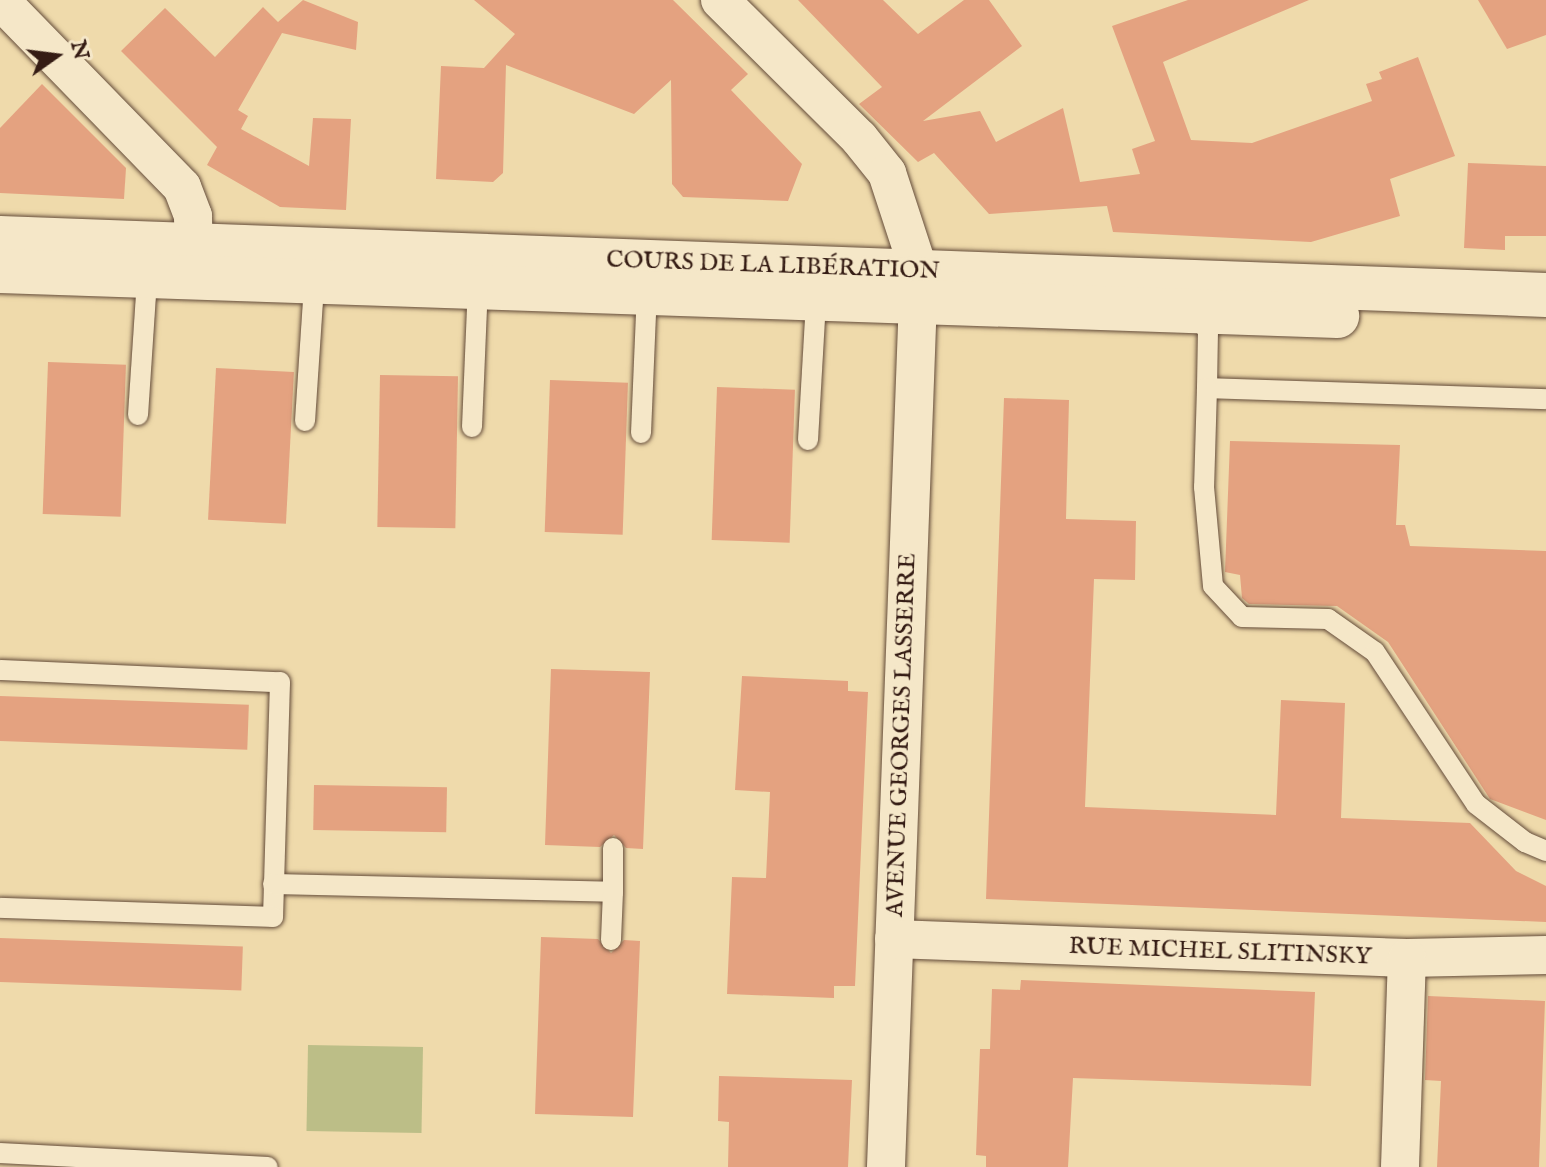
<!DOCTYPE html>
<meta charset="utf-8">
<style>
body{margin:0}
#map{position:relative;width:1546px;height:1167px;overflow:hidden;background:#efdaab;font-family:"IM FELL English",serif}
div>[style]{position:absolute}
.green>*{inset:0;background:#bcbe87;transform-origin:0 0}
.building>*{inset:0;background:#e4a280;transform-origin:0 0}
.roads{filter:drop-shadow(0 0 2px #644c3a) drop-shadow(0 0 2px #644c3a)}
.lane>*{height:20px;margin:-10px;padding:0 10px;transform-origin:10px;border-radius:10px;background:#f5e7c8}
.street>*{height:38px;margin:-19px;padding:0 19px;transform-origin:19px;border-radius:19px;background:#f5e7c8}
.secondary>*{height:44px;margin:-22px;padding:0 22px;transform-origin:22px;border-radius:22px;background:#f5e7c8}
span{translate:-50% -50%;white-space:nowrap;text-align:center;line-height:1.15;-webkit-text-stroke:6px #f5e7c8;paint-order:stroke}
.street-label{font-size:24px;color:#351c14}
.north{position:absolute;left:16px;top:16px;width:80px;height:80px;-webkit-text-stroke:6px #f5e7c8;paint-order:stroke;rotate:76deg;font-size:22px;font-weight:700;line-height:32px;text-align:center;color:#351c14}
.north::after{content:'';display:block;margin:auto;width:28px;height:36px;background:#351c14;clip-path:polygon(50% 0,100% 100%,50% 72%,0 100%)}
</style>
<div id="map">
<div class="green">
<i style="left:308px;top:1045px;width:115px;height:86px;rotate:1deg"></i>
</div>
<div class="building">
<i style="clip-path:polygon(303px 0,358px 22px,356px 50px,282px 33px,238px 110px,248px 116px,241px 129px,309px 166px,313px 118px,351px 119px,346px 210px,280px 207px,207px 165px,217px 147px,121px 51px,165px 8px,215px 57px,263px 7px,278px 22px)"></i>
<i style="clip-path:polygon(474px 0,673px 0,748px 74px,731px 90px,802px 164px,788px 201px,683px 197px,672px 184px,671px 80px,634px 114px,506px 65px,503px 173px,493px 182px,436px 179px,441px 66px,484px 68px,515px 34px)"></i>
<i style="clip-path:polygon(798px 0,883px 0,918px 34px,964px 0,989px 0,1022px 46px,923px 121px,980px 111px,996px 142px,1063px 108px,1080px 182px,1140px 174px,1132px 149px,1155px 141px,1112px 26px,1188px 0,1309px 0,1163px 62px,1191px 140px,1252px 143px,1372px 101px,1366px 84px,1382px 79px,1379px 72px,1418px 57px,1455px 156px,1390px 179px,1400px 216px,1311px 242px,1113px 232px,1107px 206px,989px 214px,934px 153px,918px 162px,859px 104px,882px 87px)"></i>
<i style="clip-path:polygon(1478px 0,1546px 0,1546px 35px,1507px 49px)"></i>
<i style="clip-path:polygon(42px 84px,126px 168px,124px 199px,0 193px,0 128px)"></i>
<i style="clip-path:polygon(1468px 163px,1546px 166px,1546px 236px,1505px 236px,1505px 250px,1464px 248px)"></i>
<i style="left:48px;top:362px;width:78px;height:152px;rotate:2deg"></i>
<i style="left:216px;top:368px;width:78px;height:152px;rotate:3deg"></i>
<i style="left:380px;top:375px;width:78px;height:152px;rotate:1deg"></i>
<i style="left:550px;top:380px;width:78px;height:152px;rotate:2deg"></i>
<i style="left:717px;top:387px;width:78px;height:153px;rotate:2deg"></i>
<i style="clip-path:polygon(1004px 398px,1069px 400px,1066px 519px,1136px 521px,1135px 580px,1094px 579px,1085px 807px,1276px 815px,1281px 700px,1345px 703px,1341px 818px,1470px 823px,1516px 871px,1546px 886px,1546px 922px,986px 899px)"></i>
<i style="clip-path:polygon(1230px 441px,1400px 445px,1396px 525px,1405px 525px,1410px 546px,1546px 551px,1546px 820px,1490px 799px,1388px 642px,1337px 606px,1249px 604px,1242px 598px,1240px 575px,1225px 572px)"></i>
<i style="clip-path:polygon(551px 669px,650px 672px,643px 849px,626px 848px,614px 835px,600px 847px,545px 845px)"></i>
<i style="clip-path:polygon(742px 676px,848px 681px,848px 691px,868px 692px,855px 986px,834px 986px,834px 998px,727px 994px,732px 877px,766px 878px,770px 792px,735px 790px)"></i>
<i style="left:0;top:696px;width:249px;height:45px;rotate:2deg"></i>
<i style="left:314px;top:785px;width:133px;height:45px;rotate:1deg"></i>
<i style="clip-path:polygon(541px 937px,598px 939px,611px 953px,624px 940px,640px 941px,633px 1117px,535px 1114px)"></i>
<i style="left:0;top:938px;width:243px;height:44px;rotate:2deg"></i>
<i style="clip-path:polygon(1021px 980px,1315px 992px,1311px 1086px,1073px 1078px,1068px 1167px,986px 1167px,986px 1156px,976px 1155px,980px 1049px,990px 1049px,992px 989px,1020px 990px)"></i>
<i style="clip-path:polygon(1428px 996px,1545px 1001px,1539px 1167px,1437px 1167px,1441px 1081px,1425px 1080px)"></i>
<i style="clip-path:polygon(719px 1076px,852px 1080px,848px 1167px,728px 1167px,729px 1122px,718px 1121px)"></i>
</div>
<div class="roads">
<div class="lane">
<i style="left:1194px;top:315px;width:21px;rotate:47deg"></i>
<i style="left:1208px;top:330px;width:58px;rotate:91deg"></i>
<i style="left:1207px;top:388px;width:339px;rotate:1.9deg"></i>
<i style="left:1207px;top:388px;width:99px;rotate:91.7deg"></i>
<i style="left:1204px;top:487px;width:99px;rotate:84.8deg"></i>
<i style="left:1213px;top:586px;width:42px;rotate:46.9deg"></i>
<i style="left:1242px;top:617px;width:86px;rotate:1.3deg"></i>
<i style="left:1328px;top:619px;width:57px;rotate:35.1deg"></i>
<i style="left:1375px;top:652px;width:182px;rotate:56.4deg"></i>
<i style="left:1476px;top:804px;width:62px;rotate:37.8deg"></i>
<i style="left:1525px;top:842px;width:23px;rotate:23deg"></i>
<i style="left:138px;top:415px;width:119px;rotate:-86.2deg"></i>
<i style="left:305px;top:421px;width:119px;rotate:-86.2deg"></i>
<i style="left:472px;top:427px;width:120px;rotate:-87.6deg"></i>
<i style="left:641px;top:433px;width:120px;rotate:-87.6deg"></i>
<i style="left:808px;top:440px;width:121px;rotate:-86.7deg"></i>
<i style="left:0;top:670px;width:280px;rotate:2.5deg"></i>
<i style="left:280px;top:682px;width:235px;rotate:91.7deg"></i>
<i style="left:273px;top:917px;width:273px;rotate:-178.1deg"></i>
<i style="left:273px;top:884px;width:340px;rotate:1.3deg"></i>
<i style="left:613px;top:892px;width:48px;rotate:92.4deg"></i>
<i style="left:613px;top:892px;width:44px;rotate:-90deg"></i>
<i style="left:0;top:1153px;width:268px;rotate:3deg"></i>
</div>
<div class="street">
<i style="left:0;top:0;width:261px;rotate:45.8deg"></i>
<i style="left:182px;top:187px;width:31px;rotate:69deg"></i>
<i style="left:193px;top:216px;width:57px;rotate:89deg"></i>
<i style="left:720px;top:0;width:196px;rotate:44.8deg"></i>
<i style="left:859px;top:138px;width:45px;rotate:51.3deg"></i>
<i style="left:887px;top:173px;width:103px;rotate:71.9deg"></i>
<i style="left:919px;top:271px;width:897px;rotate:92.11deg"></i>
<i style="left:894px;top:939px;width:513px;rotate:2.12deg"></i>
<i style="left:1407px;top:958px;width:139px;rotate:-1.2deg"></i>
<i style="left:1400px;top:1167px;width:209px;rotate:-88.1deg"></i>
</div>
<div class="secondary">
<i style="left:0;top:238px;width:1547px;rotate:2.11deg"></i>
<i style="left:0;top:271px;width:1338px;rotate:1.93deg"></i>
</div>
</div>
<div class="street-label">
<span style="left:773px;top:266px;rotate:2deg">COURS DE LA LIBÉRATION</span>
<span style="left:902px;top:735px;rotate:-88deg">AVENUE GEORGES LASSERRE</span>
<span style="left:1220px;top:952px;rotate:2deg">RUE MICHEL SLITINSKY</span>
</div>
<div class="north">N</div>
</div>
